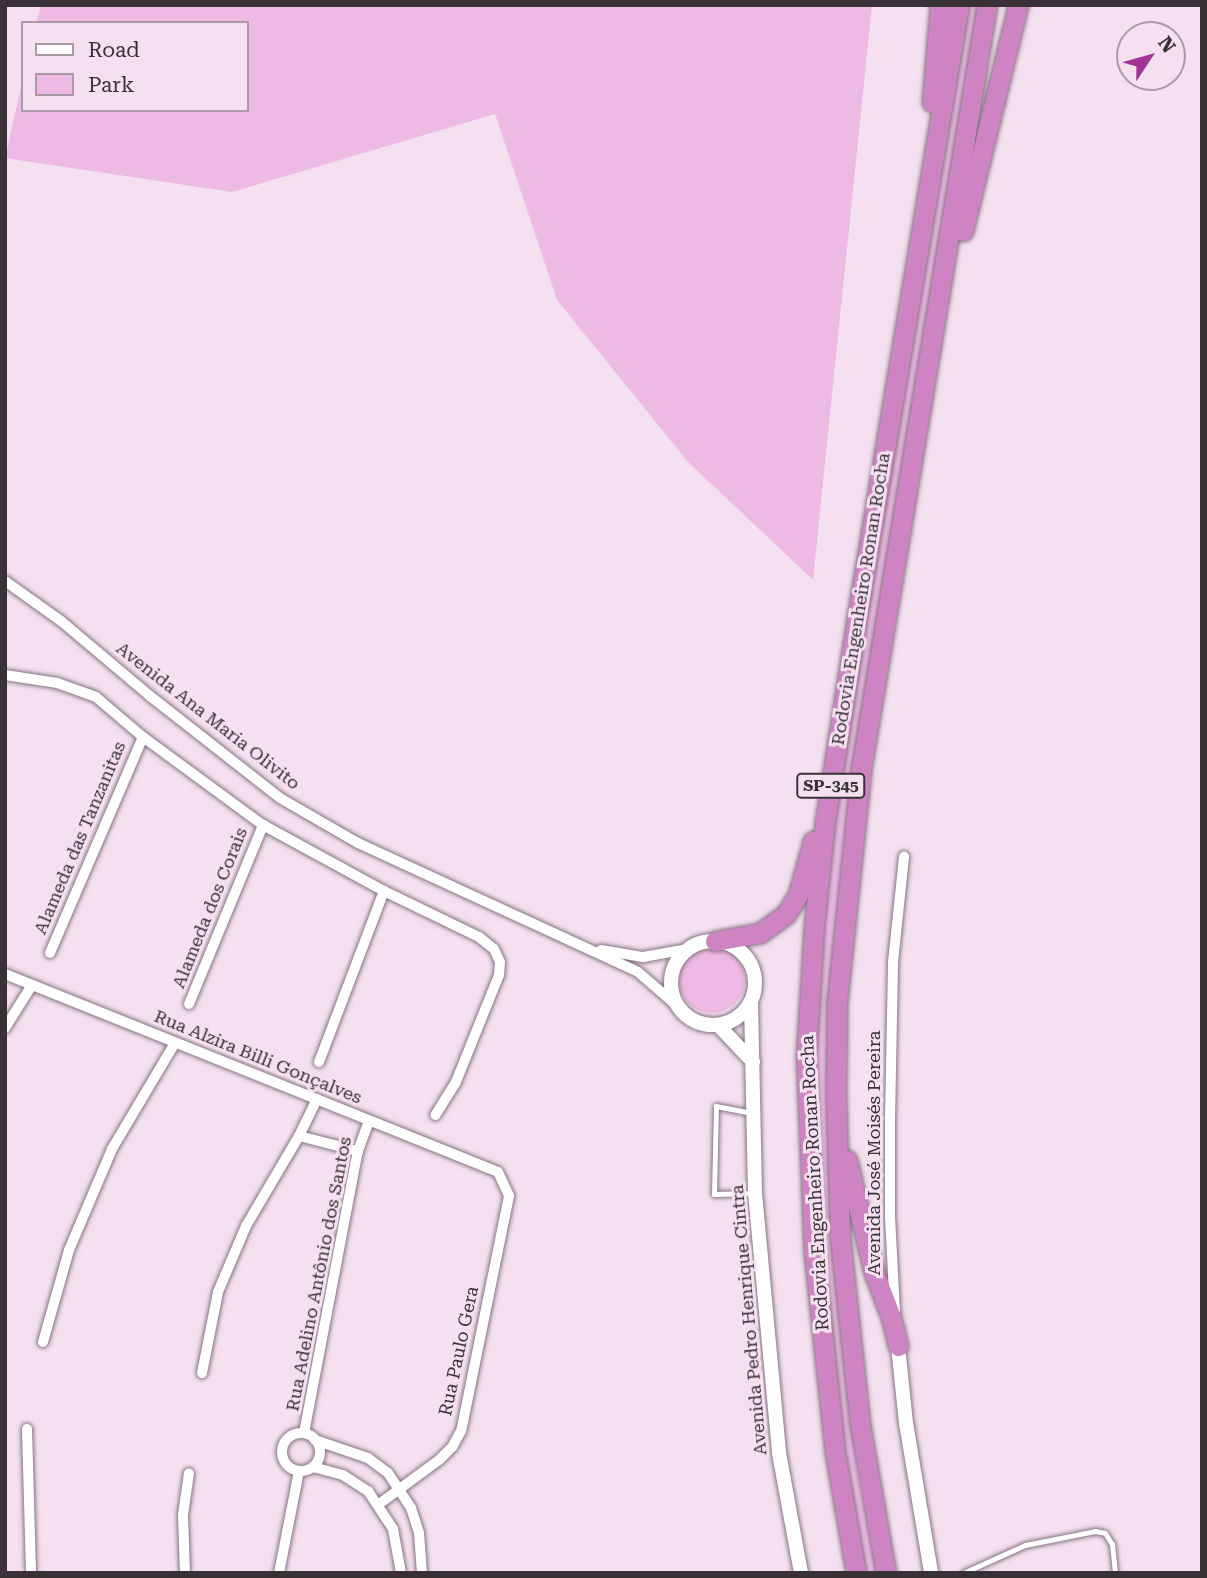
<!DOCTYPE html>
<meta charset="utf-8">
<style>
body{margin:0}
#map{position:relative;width:1207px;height:1578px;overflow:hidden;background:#f4e0ef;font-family:"Roboto Serif",serif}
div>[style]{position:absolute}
.green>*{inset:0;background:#edbae4}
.round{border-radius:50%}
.roads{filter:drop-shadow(0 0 2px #867482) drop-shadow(0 0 2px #867482)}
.service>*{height:5px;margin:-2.5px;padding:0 2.5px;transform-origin:2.5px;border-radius:2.5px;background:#fff}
.minor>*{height:10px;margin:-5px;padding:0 5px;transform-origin:5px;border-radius:5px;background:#fff}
.minor>.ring{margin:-5px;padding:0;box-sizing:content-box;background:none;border:10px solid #fff;border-radius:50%}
.tertiary>*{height:14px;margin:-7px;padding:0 7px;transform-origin:7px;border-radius:7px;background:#fff}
.tertiary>.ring{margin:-7px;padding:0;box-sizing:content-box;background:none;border:14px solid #fff;border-radius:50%}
.motorway>*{height:19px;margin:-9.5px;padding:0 9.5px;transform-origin:9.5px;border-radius:9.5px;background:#ce83c2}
span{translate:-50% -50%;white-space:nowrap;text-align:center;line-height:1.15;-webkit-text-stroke:6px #f4e0ef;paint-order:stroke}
.shield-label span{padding:2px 5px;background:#f4e0ef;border:2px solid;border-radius:5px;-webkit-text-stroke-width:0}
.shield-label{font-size:16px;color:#383136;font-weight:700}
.street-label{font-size:18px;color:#383136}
.frame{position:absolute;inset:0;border:7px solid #383136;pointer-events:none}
.legend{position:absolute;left:21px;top:21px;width:228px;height:91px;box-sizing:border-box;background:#f4e0ef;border:2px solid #a99aa5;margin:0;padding:9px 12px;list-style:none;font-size:21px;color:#383136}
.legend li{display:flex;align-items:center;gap:14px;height:35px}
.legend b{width:35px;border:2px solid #a99aa5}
.north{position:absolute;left:1116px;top:21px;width:70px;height:70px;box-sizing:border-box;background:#f4e0ef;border:2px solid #a99aa5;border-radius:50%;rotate:54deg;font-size:19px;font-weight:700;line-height:28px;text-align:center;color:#383136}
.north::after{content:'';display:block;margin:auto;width:24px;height:32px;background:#a13595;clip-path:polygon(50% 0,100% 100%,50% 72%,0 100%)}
</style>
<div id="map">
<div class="green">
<i style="clip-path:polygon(41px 5px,872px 5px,813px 580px,688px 462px,557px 300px,495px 114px,232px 192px,5px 158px,23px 78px,23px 110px,247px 110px,247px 23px,36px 23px)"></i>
<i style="clip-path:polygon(969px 5px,980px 5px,850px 787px,834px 939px,829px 1014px,847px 1383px,858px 1475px,877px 1573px,864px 1573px,845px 1470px,827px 1303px,817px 1157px,817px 1006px,822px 936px,839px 783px)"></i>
<i class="round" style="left:679px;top:947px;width:66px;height:66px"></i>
</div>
<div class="roads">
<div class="service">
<i style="left:752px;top:1113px;width:37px;rotate:-169deg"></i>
<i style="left:716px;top:1106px;width:88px;rotate:91.3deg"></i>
<i style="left:714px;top:1194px;width:41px;rotate:-1.4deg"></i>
<i style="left:963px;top:1573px;width:68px;rotate:-24.3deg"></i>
<i style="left:1025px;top:1545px;width:71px;rotate:-11.3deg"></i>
<i style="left:1095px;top:1531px;width:10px;rotate:11deg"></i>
<i style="left:1105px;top:1533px;width:13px;rotate:58deg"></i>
<i style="left:1112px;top:1544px;width:29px;rotate:84deg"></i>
</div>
<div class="minor">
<i style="left:5px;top:581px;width:69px;rotate:35.5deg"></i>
<i style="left:61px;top:621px;width:116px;rotate:40.1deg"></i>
<i style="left:150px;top:696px;width:165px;rotate:38.1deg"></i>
<i style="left:280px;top:798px;width:90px;rotate:30deg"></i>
<i style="left:358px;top:843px;width:308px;rotate:24.7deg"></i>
<i style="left:638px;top:972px;width:58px;rotate:40.8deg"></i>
<i style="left:5px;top:675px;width:53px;rotate:8.7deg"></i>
<i style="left:57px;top:683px;width:41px;rotate:19.7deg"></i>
<i style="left:96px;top:697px;width:62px;rotate:40.4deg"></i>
<i style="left:143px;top:737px;width:149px;rotate:36.3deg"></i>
<i style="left:263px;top:825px;width:138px;rotate:28.6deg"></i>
<i style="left:384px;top:891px;width:106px;rotate:25.8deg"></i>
<i style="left:479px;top:937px;width:19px;rotate:39deg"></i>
<i style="left:494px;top:949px;width:14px;rotate:65deg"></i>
<i style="left:500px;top:962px;width:13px;rotate:94deg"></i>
<i style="left:499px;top:975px;width:115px;rotate:111.9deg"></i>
<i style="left:456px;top:1082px;width:39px;rotate:122deg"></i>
<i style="left:601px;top:950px;width:43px;rotate:9.5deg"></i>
<i style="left:643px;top:957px;width:46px;rotate:-10.1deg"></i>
<i style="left:50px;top:953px;width:235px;rotate:-66.7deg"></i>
<i style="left:5px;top:974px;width:531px;rotate:21.88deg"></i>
<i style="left:498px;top:1172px;width:26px;rotate:65deg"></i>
<i style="left:509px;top:1196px;width:240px;rotate:101.5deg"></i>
<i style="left:461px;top:1431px;width:18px;rotate:119deg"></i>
<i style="left:452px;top:1447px;width:18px;rotate:135deg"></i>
<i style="left:439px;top:1460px;width:74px;rotate:143.7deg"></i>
<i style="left:189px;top:1004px;width:194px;rotate:-67.5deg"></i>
<i style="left:5px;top:1028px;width:51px;rotate:-57.9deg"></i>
<i style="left:319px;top:1062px;width:183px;rotate:-69.2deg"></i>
<i style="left:299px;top:1136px;width:61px;rotate:14.3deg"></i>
<i style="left:895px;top:1312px;width:94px;rotate:-93deg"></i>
<i style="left:890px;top:1218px;width:97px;rotate:-90deg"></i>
<i style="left:890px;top:1121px;width:159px;rotate:-88.9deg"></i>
<i style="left:893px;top:962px;width:106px;rotate:-84deg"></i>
<i style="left:43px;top:1342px;width:96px;rotate:-74.2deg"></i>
<i style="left:69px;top:1250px;width:110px;rotate:-66.9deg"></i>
<i style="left:112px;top:1149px;width:123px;rotate:-59.3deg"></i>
<i style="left:202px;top:1373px;width:83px;rotate:-78.8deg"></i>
<i style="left:218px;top:1292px;width:72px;rotate:-67deg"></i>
<i style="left:246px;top:1226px;width:104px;rotate:-59.5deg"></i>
<i style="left:299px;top:1136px;width:41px;rotate:-64.1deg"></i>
<i style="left:27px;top:1429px;width:144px;rotate:88.4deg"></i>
<i style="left:304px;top:1433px;width:287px;rotate:-79.2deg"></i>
<i style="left:358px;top:1151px;width:32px;rotate:-70deg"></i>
<i class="ring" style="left:282px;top:1433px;width:28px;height:28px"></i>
<i style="left:315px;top:1440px;width:56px;rotate:18.8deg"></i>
<i style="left:368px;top:1458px;width:25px;rotate:37deg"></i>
<i style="left:388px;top:1473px;width:42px;rotate:56.7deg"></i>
<i style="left:411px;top:1508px;width:26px;rotate:72deg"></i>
<i style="left:419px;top:1533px;width:40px;rotate:85.7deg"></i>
<i style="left:313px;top:1467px;width:31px;rotate:15deg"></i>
<i style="left:343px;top:1475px;width:30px;rotate:33deg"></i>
<i style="left:368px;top:1491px;width:45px;rotate:56.7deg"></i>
<i style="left:393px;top:1529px;width:45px;rotate:79.7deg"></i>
<i style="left:185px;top:1573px;width:58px;rotate:-92deg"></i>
<i style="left:183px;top:1515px;width:42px;rotate:-81.9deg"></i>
<i style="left:279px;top:1573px;width:104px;rotate:-78.9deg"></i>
</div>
<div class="tertiary">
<i class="ring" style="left:671px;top:941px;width:70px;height:70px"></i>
<i style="left:751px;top:1002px;width:191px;rotate:88.8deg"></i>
<i style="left:755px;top:1193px;width:261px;rotate:84.7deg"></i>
<i style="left:779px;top:1453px;width:122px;rotate:79.6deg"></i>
<i style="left:718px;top:1025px;width:51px;rotate:46.6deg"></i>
<i style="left:898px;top:1346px;width:77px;rotate:84.1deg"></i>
<i style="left:906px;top:1423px;width:152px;rotate:80.5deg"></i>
</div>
<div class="motorway">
<i style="left:932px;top:102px;width:97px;rotate:-85.3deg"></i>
<i style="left:963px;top:231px;width:233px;rotate:-76.3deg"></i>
<i style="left:715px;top:941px;width:46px;rotate:-10.1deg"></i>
<i style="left:760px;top:933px;width:32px;rotate:-36deg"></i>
<i style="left:786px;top:914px;width:22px;rotate:-58deg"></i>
<i style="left:798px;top:895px;width:56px;rotate:-74.5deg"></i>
<i style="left:847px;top:1160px;width:116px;rotate:76.6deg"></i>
<i style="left:874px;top:1273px;width:47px;rotate:68.9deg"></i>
<i style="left:891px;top:1317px;width:30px;rotate:76deg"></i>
<i style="left:856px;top:1573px;width:122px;rotate:-99.9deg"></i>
<i style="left:835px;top:1453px;width:201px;rotate:-96deg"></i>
<i style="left:814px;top:1253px;width:196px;rotate:-92.3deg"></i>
<i style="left:806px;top:1057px;width:131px;rotate:-86.5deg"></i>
<i style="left:814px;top:926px;width:105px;rotate:-84deg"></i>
<i style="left:825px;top:822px;width:201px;rotate:-81.1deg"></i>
<i style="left:856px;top:623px;width:627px;rotate:-80.54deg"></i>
<i style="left:886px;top:1573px;width:151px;rotate:-99.9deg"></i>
<i style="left:860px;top:1424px;width:189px;rotate:-96.1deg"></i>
<i style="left:840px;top:1236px;width:146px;rotate:-91.6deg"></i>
<i style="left:836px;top:1090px;width:87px;rotate:-89.3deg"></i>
<i style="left:837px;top:1003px;width:234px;rotate:-84.1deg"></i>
<i style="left:861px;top:770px;width:775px;rotate:-80.65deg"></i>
</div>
</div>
<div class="shield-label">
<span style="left:831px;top:786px">SP-345</span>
</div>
<div class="street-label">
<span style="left:861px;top:599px;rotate:-81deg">Rodovia Engenheiro Ronan Rocha</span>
<span style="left:208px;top:716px;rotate:38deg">Avenida Ana Maria Olivito</span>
<span style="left:80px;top:838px;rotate:-67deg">Alameda das Tanzanitas</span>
<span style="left:210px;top:908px;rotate:-68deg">Alameda dos Corais</span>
<span style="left:258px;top:1057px;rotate:22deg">Rua Alzira Billi Gonçalves</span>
<span style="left:874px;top:1153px;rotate:-90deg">Avenida José Moisés Pereira</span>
<span style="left:815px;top:1183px;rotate:-93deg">Rodovia Engenheiro Ronan Rocha</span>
<span style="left:319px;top:1274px;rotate:-79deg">Rua Adelino Antônio dos Santos</span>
<span style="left:749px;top:1320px;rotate:-95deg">Avenida Pedro Henrique Cintra</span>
<span style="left:459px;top:1351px;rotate:-78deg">Rua Paulo Gera</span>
</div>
<div class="frame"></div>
<ul class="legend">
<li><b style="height:9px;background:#fff"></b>Road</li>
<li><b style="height:19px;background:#edbae4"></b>Park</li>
</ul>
<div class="north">N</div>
</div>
